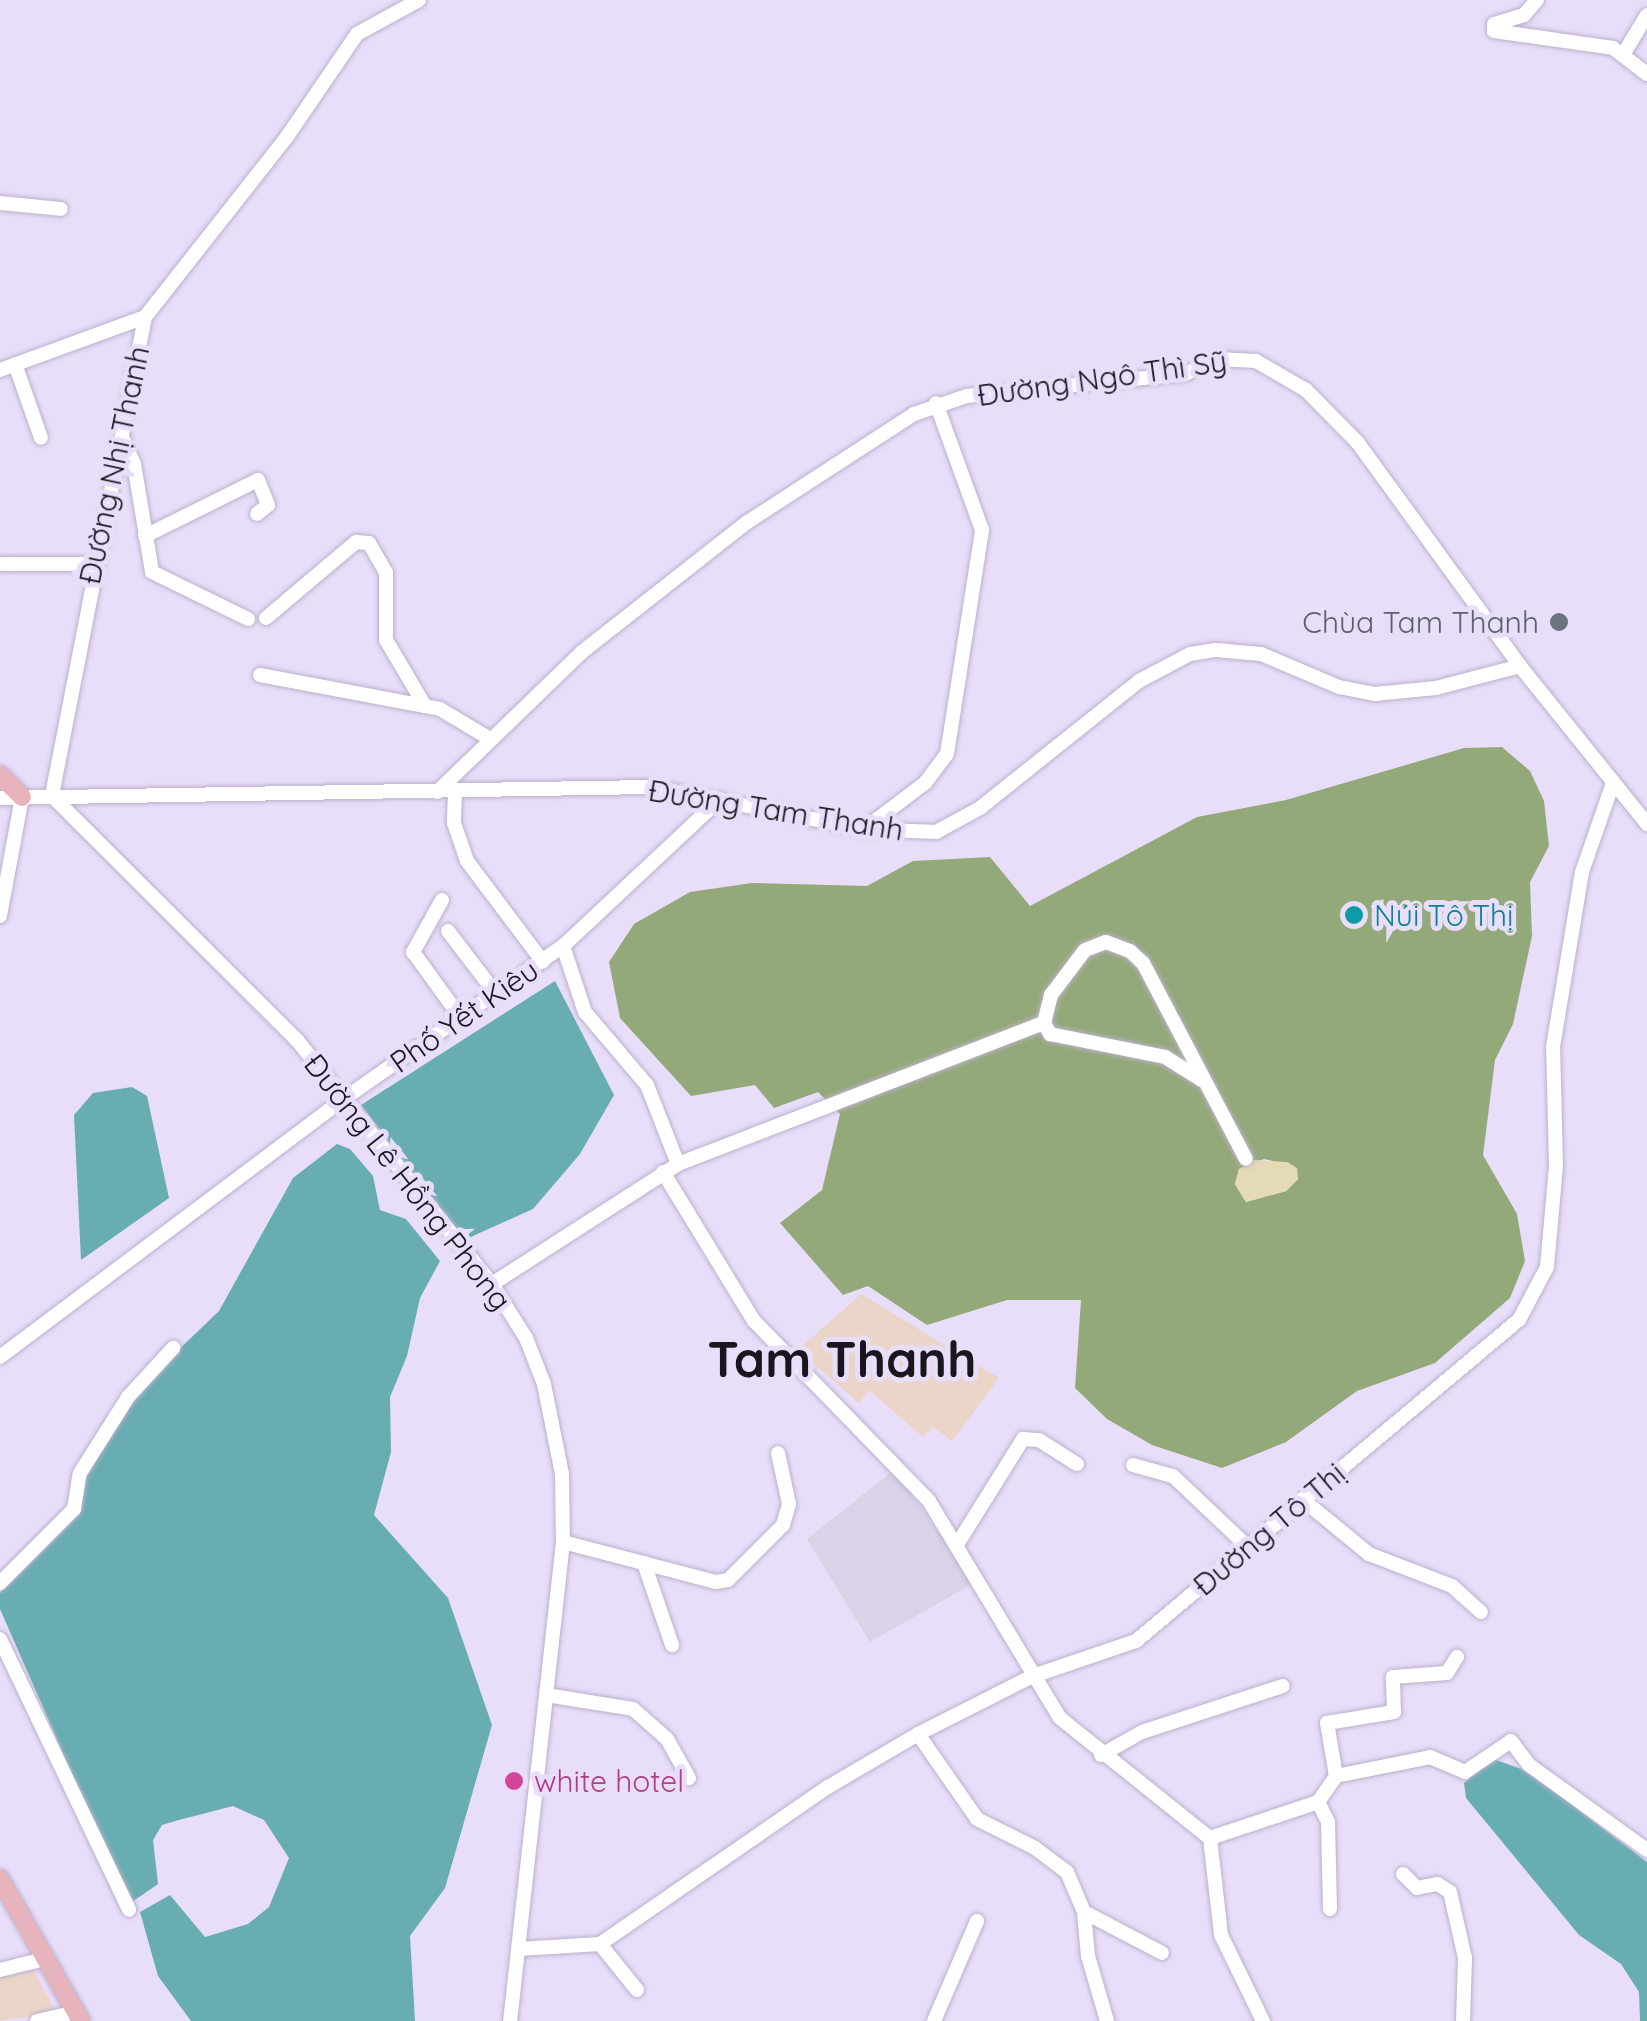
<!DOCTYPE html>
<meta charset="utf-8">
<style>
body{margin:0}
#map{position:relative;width:1647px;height:2021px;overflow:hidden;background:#e8defa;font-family:Quicksand,sans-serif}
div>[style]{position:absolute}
.commercial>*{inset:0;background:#ebd5c9}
.education>*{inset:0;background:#dad2e7}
.forest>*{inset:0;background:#94a979}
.sand>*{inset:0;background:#e4dab5}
.water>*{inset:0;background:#67adb2}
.roads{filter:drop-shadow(0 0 2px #bbb1cb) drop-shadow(0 0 2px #bbb1cb)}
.minor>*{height:14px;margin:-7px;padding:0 7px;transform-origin:7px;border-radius:7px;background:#fff}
.major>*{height:18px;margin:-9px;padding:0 9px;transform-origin:9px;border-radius:9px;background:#e7b4be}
.dots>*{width:28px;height:28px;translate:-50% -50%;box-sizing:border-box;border:5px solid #e8defa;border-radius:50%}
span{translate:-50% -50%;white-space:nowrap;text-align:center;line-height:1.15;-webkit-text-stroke:10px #e8defa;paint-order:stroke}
.street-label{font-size:30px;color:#1a1620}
.worship-label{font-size:30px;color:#5b616d}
.right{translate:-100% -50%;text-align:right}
.culture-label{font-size:30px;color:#0d838f}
.left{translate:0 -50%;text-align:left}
.hotel-label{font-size:30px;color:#b23c85}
.town-label{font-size:50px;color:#1a1620;font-weight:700}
</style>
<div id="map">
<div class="commercial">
<i style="clip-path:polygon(861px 1294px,999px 1378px,952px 1441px,933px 1427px,923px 1437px,869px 1390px,859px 1403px,798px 1350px)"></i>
<i style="clip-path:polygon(33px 1969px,56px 2012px,0 2021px,0 1976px)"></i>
</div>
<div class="education">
<i style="clip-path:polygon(894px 1470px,974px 1583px,870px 1642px,807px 1539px)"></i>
</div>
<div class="forest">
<i style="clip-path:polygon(evenodd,1502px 747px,1530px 771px,1544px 801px,1549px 846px,1530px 882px,1532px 936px,1513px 1024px,1495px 1060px,1483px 1155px,1517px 1214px,1525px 1261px,1510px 1298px,1435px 1363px,1357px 1391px,1286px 1442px,1222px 1468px,1152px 1445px,1107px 1419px,1075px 1388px,1081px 1300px,1007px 1300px,927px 1325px,868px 1286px,843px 1295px,780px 1223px,822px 1190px,840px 1114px,818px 1092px,774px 1108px,755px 1085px,691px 1096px,620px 1018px,609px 962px,634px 924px,690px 892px,752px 883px,867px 886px,913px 861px,990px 857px,1030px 906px,1197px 817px,1286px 800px,1464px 748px,1502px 747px,1264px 1159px,1294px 1166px,1298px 1179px,1286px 1191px,1246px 1202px,1235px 1184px,1239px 1169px,1264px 1159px)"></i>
</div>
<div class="sand">
<i style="clip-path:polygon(1254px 1160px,1287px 1162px,1297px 1168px,1298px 1179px,1286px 1191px,1246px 1202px,1235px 1184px,1239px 1169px)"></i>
</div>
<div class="water">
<i style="clip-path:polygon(555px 981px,614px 1095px,580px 1154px,533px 1209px,464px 1240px,361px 1105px)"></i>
<i style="clip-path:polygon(132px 1087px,147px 1096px,169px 1198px,81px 1260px,74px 1115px,93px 1093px)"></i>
<i style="clip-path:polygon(337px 1144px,350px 1149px,373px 1176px,380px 1210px,406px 1219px,440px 1261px,420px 1298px,407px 1356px,390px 1397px,391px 1452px,374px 1515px,448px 1598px,492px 1725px,445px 1888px,410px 1936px,415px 2021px,191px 2021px,158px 1976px,140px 1912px,170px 1895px,205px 1937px,248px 1924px,269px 1907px,289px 1858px,264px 1820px,233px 1806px,175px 1821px,162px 1825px,153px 1840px,158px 1884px,129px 1904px,0 1609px,0 1593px,80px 1512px,82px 1483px,126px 1411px,147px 1380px,219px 1311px,293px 1178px)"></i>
<i style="clip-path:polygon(1493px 1759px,1548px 1778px,1572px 1805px,1647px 1862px,1647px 2021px,1640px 2021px,1639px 1992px,1621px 1964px,1579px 1935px,1466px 1798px,1464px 1783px)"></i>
</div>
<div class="roads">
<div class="minor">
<i style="left:419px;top:0;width:71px;rotate:151.3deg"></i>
<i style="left:357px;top:34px;width:126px;rotate:124.3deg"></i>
<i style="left:286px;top:138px;width:228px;rotate:128.2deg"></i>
<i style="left:145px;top:317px;width:488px;rotate:101deg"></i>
<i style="left:52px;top:796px;width:346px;rotate:44.9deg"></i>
<i style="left:297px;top:1040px;width:312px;rotate:51.4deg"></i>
<i style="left:492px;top:1284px;width:64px;rotate:57.8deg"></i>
<i style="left:526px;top:1338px;width:49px;rotate:68.6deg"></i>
<i style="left:544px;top:1384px;width:92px;rotate:78.7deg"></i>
<i style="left:562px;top:1474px;width:68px;rotate:89.2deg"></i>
<i style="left:563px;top:1542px;width:482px;rotate:96.3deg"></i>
<i style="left:1537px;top:0;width:20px;rotate:131deg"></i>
<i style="left:1524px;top:15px;width:31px;rotate:163deg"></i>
<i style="left:1494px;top:24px;width:7px;rotate:90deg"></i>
<i style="left:1494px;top:31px;width:120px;rotate:8.1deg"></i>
<i style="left:1613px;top:48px;width:43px;rotate:37.4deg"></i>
<i style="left:1624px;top:53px;width:44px;rotate:-58.8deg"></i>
<i style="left:0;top:203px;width:61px;rotate:5.6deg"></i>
<i style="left:15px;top:364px;width:78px;rotate:70.6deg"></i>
<i style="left:0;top:370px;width:154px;rotate:-20.1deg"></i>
<i style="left:122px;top:437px;width:30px;rotate:66deg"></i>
<i style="left:134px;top:464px;width:109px;rotate:80.5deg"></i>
<i style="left:152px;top:572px;width:107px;rotate:26.1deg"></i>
<i style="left:145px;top:536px;width:126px;rotate:-26.4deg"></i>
<i style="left:258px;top:480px;width:27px;rotate:68deg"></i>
<i style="left:268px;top:505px;width:14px;rotate:141deg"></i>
<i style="left:0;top:564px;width:93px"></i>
<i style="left:266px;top:618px;width:118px;rotate:-40.2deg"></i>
<i style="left:356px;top:542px;width:13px;rotate:4deg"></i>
<i style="left:369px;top:543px;width:34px;rotate:60deg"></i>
<i style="left:386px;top:572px;width:68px;rotate:90deg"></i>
<i style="left:386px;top:640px;width:77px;rotate:59.4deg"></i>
<i style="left:260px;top:675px;width:183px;rotate:10.7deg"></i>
<i style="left:440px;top:709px;width:55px;rotate:30.8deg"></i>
<i style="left:455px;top:791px;width:32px;rotate:92deg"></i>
<i style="left:454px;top:823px;width:40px;rotate:71.1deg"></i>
<i style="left:467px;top:861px;width:126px;rotate:53deg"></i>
<i style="left:437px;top:792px;width:202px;rotate:-44deg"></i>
<i style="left:582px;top:652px;width:209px;rotate:-38.2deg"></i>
<i style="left:746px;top:523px;width:200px;rotate:-33deg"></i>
<i style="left:914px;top:414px;width:56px;rotate:-18.8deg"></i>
<i style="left:967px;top:396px;width:219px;rotate:-5.8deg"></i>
<i style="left:1185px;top:374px;width:35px;rotate:-25deg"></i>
<i style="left:1217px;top:359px;width:39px;rotate:3deg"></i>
<i style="left:1256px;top:361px;width:58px;rotate:30.1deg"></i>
<i style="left:1306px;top:390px;width:74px;rotate:45.5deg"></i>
<i style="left:1358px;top:443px;width:276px;rotate:54deg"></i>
<i style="left:0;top:798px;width:651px;rotate:-0.97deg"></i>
<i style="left:651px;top:787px;width:217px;rotate:11.2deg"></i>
<i style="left:864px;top:829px;width:72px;rotate:2.4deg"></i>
<i style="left:936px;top:832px;width:50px;rotate:-28.6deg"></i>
<i style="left:980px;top:808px;width:203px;rotate:-38.6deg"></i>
<i style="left:1139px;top:681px;width:58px;rotate:-27.9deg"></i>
<i style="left:1190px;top:654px;width:26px;rotate:-9deg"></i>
<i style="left:1216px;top:650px;width:45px;rotate:5.1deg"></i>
<i style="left:1261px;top:654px;width:85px;rotate:22.9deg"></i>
<i style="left:1339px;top:687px;width:37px;rotate:11deg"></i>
<i style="left:1375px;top:694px;width:61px;rotate:-5.6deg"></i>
<i style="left:1436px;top:688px;width:87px;rotate:-14.7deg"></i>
<i style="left:1520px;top:666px;width:203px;rotate:51.2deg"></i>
<i style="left:864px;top:829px;width:76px;rotate:-37deg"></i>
<i style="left:925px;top:783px;width:36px;rotate:-53deg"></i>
<i style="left:947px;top:754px;width:227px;rotate:-81.1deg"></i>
<i style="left:982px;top:530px;width:135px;rotate:-109.9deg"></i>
<i style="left:442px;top:900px;width:60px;rotate:119.1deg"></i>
<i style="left:413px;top:952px;width:82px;rotate:54deg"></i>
<i style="left:0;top:916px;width:121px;rotate:-79.5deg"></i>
<i style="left:448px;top:931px;width:79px;rotate:52.7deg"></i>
<i style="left:563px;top:946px;width:70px;rotate:71.6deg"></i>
<i style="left:585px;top:1012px;width:96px;rotate:49.7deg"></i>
<i style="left:647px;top:1085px;width:85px;rotate:68.6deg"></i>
<i style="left:1044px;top:1023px;width:29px;rotate:-76deg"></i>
<i style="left:1051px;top:995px;width:56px;rotate:-52.9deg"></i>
<i style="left:1085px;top:950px;width:22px;rotate:-21deg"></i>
<i style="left:1106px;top:942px;width:26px;rotate:21deg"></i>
<i style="left:1130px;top:951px;width:18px;rotate:43deg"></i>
<i style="left:1143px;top:963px;width:221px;rotate:62.3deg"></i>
<i style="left:1044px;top:1023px;width:13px;rotate:61deg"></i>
<i style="left:1050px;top:1034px;width:117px;rotate:11.3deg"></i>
<i style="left:1165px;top:1057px;width:44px;rotate:31.9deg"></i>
<i style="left:663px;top:1172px;width:175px;rotate:58.6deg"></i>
<i style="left:754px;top:1321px;width:251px;rotate:45.8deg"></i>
<i style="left:929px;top:1501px;width:253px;rotate:58.9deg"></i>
<i style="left:1060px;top:1718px;width:192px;rotate:38.7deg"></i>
<i style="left:1210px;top:1838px;width:98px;rotate:83.5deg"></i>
<i style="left:1221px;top:1935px;width:96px;rotate:64deg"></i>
<i style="left:492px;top:1284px;width:221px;rotate:-32.8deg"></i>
<i style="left:678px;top:1164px;width:392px;rotate:-21.1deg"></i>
<i style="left:0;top:1357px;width:431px;rotate:-36.9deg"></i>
<i style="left:345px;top:1098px;width:266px;rotate:-34.9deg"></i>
<i style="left:563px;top:946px;width:215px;rotate:-43.1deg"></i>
<i style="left:1133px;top:1465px;width:41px;rotate:15.4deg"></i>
<i style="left:1173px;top:1476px;width:102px;rotate:43.4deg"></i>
<i style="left:1302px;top:1499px;width:87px;rotate:39.4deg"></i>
<i style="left:1369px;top:1554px;width:89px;rotate:21.1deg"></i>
<i style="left:1452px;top:1586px;width:39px;rotate:42deg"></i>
<i style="left:563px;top:1542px;width:158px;rotate:14.7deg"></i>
<i style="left:716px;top:1582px;width:12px;rotate:-9deg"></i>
<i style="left:728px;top:1580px;width:78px;rotate:-45deg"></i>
<i style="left:783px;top:1525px;width:22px;rotate:-74deg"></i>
<i style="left:789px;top:1504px;width:52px;rotate:-102.2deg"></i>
<i style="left:958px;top:1543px;width:123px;rotate:-58deg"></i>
<i style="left:1023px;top:1439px;width:16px;rotate:4deg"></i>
<i style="left:1039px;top:1440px;width:45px;rotate:32.3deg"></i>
<i style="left:644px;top:1563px;width:87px;rotate:71.1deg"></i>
<i style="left:0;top:1583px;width:105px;rotate:-45deg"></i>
<i style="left:74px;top:1509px;width:36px;rotate:-81deg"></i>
<i style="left:80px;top:1473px;width:90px;rotate:-57.7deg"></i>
<i style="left:128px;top:1397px;width:67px;rotate:-47.4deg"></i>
<i style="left:0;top:1639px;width:300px;rotate:64.5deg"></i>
<i style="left:546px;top:1695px;width:88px;rotate:9.1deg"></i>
<i style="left:633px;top:1709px;width:45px;rotate:41.4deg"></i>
<i style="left:667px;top:1739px;width:45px;rotate:60.6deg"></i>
<i style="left:918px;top:1734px;width:103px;rotate:55.2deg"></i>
<i style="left:977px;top:1819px;width:65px;rotate:26.6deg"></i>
<i style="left:1035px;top:1848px;width:40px;rotate:37deg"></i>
<i style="left:1067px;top:1872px;width:43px;rotate:67deg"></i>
<i style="left:1084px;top:1912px;width:44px;rotate:84.8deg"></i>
<i style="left:1088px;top:1956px;width:68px;rotate:73.7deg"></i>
<i style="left:1101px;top:1755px;width:47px;rotate:-29.3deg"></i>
<i style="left:1142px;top:1732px;width:148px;rotate:-18.1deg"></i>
<i style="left:1336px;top:1776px;width:54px;rotate:-99.6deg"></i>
<i style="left:1327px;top:1723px;width:68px;rotate:-9.3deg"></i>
<i style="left:1394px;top:1712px;width:35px;rotate:-92deg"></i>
<i style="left:1393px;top:1677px;width:54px;rotate:-4.2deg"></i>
<i style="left:1447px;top:1673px;width:19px;rotate:-58deg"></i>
<i style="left:1318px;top:1802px;width:22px;rotate:63deg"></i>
<i style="left:1328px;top:1822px;width:87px;rotate:88.7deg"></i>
<i style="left:1210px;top:1838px;width:114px;rotate:-18.4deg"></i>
<i style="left:1318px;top:1802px;width:32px;rotate:-55deg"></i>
<i style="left:1336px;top:1776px;width:96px;rotate:-11.4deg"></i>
<i style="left:1430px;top:1757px;width:38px;rotate:23deg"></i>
<i style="left:1465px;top:1772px;width:55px;rotate:-34deg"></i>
<i style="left:1511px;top:1741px;width:30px;rotate:53deg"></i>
<i style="left:1529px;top:1765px;width:145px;rotate:35.8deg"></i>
<i style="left:1403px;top:1874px;width:20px;rotate:45deg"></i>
<i style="left:1417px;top:1888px;width:21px;rotate:-11deg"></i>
<i style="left:1438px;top:1884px;width:14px;rotate:34deg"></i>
<i style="left:1450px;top:1892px;width:68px;rotate:77.2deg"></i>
<i style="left:1465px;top:1958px;width:63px;rotate:91.8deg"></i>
<i style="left:1084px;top:1912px;width:88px;rotate:27.7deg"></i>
<i style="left:600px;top:1944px;width:59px;rotate:51.2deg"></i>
<i style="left:519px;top:1949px;width:81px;rotate:-3.5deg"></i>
<i style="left:600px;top:1944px;width:277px;rotate:-34.6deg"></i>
<i style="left:828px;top:1787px;width:104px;rotate:-30.5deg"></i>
<i style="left:918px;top:1734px;width:129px;rotate:-26.8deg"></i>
<i style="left:1033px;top:1676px;width:109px;rotate:-18.8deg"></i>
<i style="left:1136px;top:1641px;width:500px;rotate:-40deg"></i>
<i style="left:1519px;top:1320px;width:60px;rotate:-62.2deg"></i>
<i style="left:1547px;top:1267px;width:101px;rotate:-84.9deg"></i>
<i style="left:1556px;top:1166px;width:119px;rotate:-91.4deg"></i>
<i style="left:1553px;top:1047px;width:177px;rotate:-80.6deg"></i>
<i style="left:1582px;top:872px;width:91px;rotate:-70.8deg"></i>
<i style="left:0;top:1970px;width:49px;rotate:-14deg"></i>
<i style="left:37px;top:2021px;width:39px;rotate:-13deg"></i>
<i style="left:934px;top:2021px;width:109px;rotate:-66.7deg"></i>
</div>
<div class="major">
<i style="left:0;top:775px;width:31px;rotate:45deg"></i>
<i style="left:0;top:1879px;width:163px;rotate:60.3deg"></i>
</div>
</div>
<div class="dots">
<i style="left:1559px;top:622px;background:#6b7280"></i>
<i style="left:1354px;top:915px;background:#0f9aa8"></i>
<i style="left:514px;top:1781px;background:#d1479c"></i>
</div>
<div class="street-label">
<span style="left:1102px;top:378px;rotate:-8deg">Đường Ngô Thì Sỹ</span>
<span style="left:114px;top:465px;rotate:-78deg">Đường Nhị Thanh</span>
<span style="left:776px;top:810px;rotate:9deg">Đường Tam Thanh</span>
<span style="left:464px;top:1016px;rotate:-35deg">Phố Yết Kiêu</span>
<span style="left:408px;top:1182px;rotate:52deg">Đường Lê Hồng Phong</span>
<span style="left:1269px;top:1529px;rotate:-40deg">Đường Tô Thị</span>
</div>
<div class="worship-label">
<span class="right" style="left:1539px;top:622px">Chùa Tam Thanh</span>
</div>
<div class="culture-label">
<span class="left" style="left:1374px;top:915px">Núi Tô Thị</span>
</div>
<div class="hotel-label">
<span class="left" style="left:534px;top:1781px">white hotel</span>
</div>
<div class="town-label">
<span style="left:842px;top:1359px">Tam Thanh</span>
</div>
</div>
